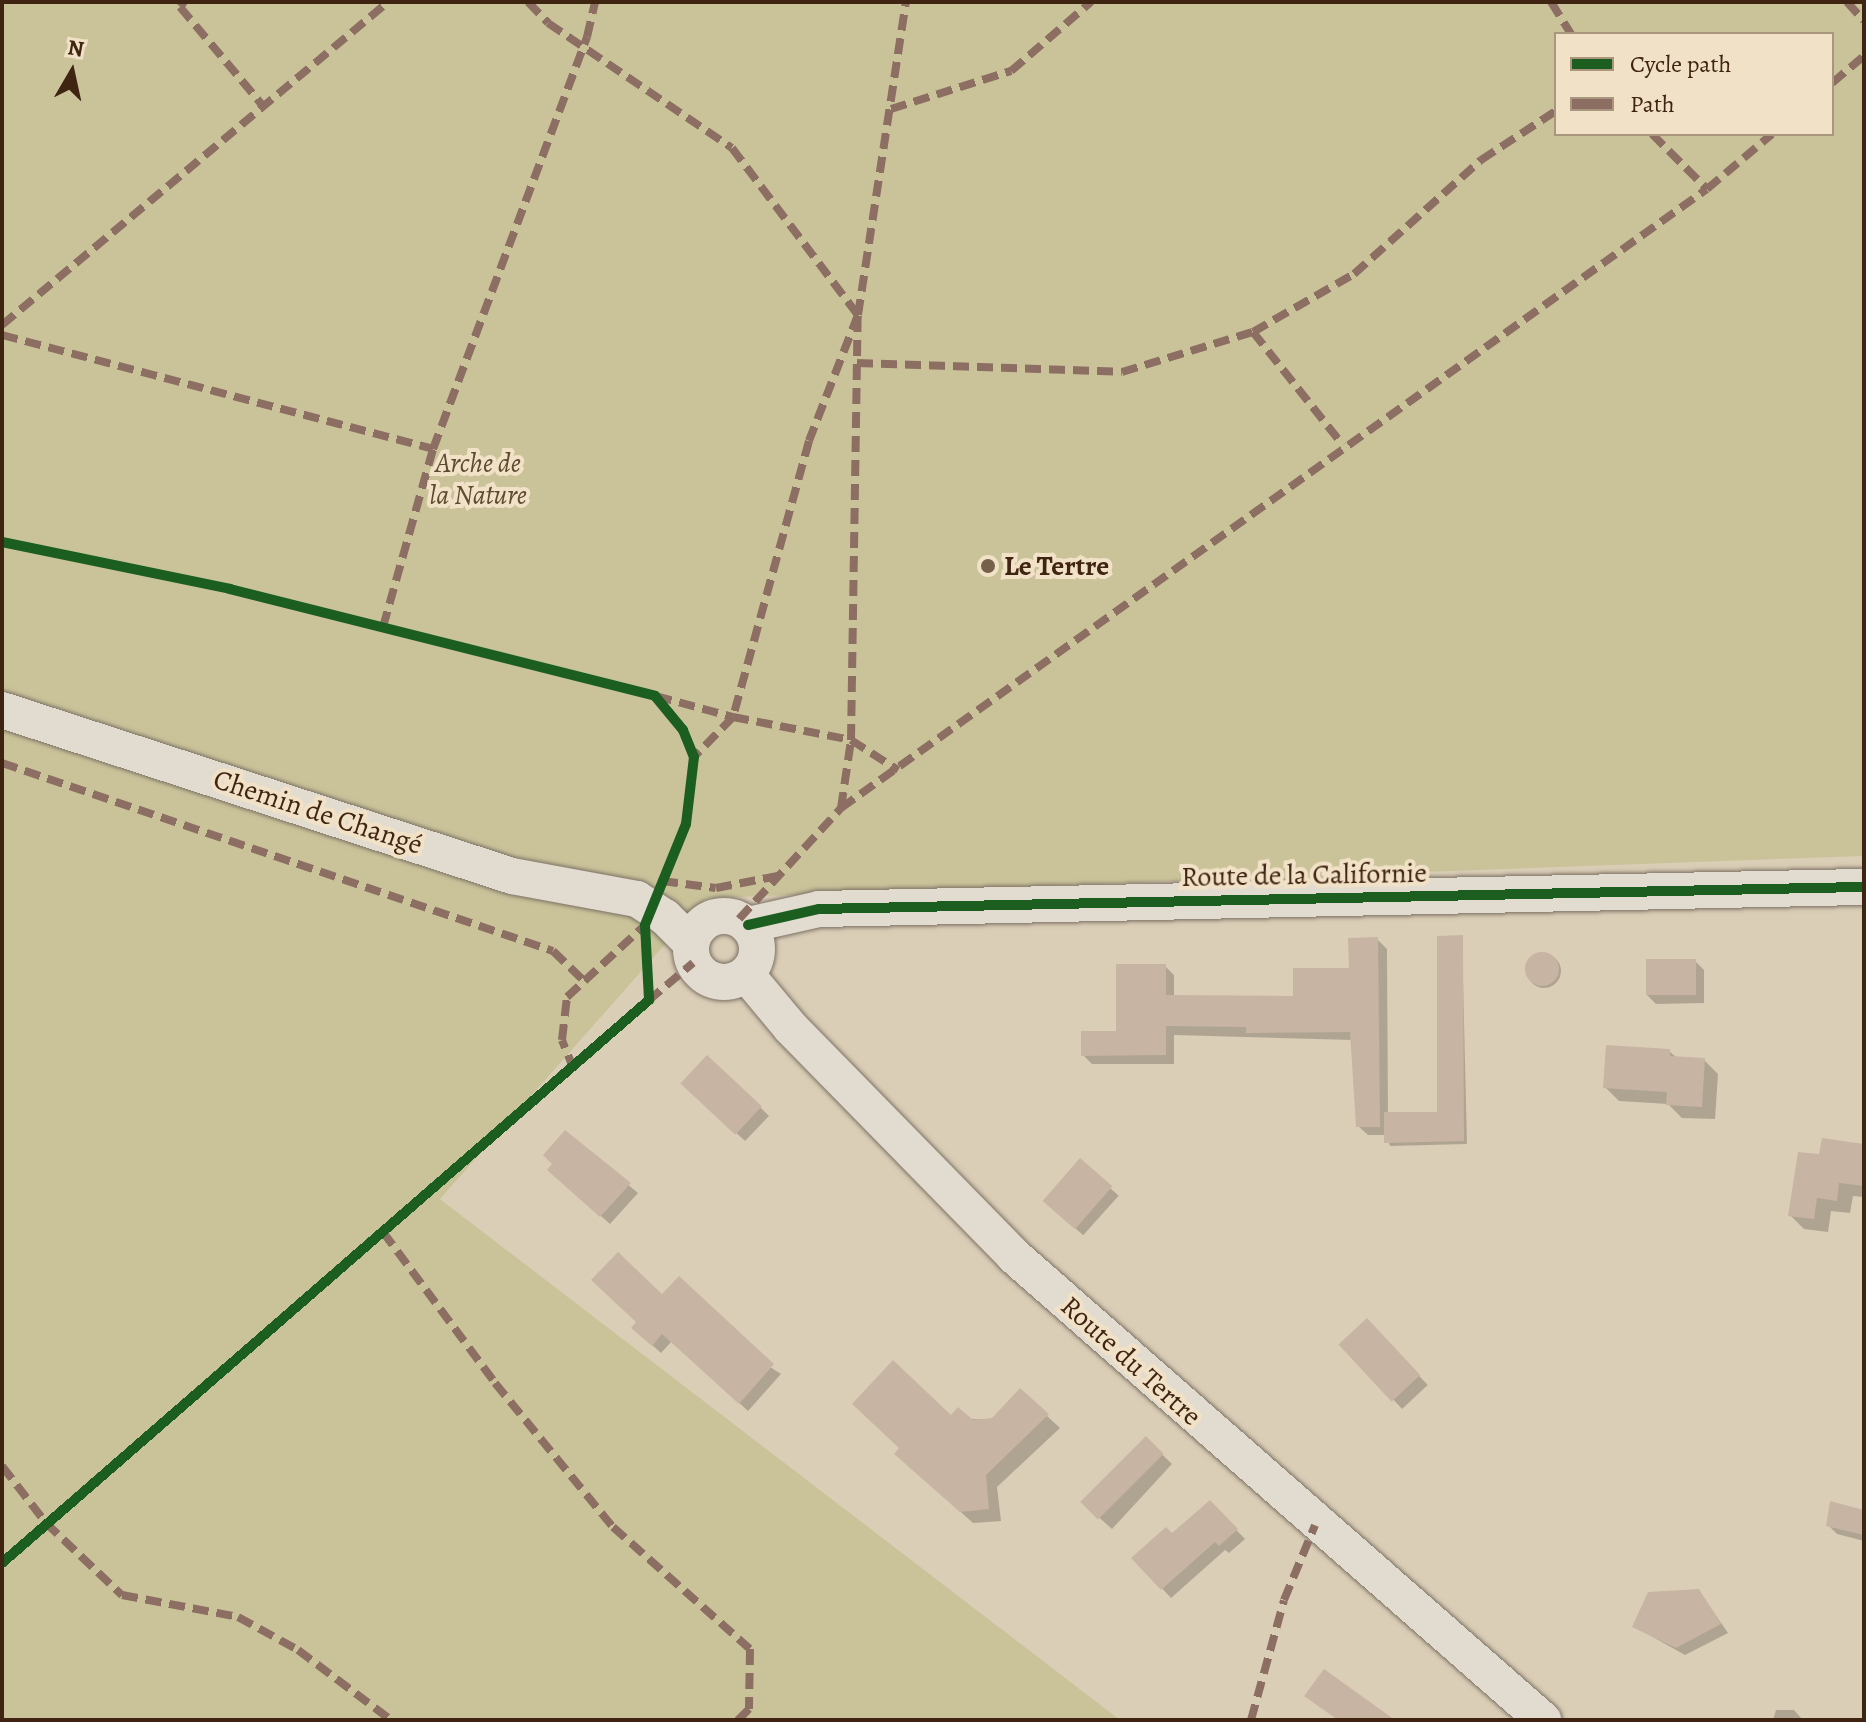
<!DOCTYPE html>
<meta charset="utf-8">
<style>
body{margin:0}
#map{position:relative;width:1866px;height:1722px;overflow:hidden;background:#dbceb7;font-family:Alegreya,serif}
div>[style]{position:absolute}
.green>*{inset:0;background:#cac39a}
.shadow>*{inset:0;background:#0003;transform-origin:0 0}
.round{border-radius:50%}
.building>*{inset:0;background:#c7b4a3;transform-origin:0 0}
.roads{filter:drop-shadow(0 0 2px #7d7264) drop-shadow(0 0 2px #7d7264)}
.secondary>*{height:36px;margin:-18px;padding:0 18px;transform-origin:18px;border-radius:18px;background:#e2dbd0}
.secondary>.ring{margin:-18px;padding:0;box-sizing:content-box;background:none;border:36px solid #e2dbd0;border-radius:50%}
.quiet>*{height:8px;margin-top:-4px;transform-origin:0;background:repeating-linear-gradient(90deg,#8d6e63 0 16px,transparent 0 24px)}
.cycleway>*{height:10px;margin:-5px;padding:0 5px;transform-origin:5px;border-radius:5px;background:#1b5e20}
.dots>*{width:22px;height:22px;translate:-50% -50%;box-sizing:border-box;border:4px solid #f1e1c6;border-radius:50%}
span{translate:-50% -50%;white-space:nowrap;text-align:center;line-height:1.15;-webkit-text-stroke:8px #f1e1c6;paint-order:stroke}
.park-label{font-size:28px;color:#5e4a2e;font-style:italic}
.poi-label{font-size:28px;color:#3f2412;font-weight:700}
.left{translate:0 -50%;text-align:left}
.street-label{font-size:28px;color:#3f2412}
.frame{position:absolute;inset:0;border:4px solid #3f2412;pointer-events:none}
.legend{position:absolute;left:1554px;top:32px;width:280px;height:104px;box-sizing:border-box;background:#f1e1c6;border:2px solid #aa957e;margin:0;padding:10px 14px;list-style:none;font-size:24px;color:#3f2412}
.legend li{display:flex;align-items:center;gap:16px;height:40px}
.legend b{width:40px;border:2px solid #aa957e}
.north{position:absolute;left:32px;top:32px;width:80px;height:80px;-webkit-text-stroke:6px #f1e1c6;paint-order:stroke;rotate:9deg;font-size:22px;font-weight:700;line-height:32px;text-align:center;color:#3f2412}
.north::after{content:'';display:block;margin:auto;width:28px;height:36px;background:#3f2412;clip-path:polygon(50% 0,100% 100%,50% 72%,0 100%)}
</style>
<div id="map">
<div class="green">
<i style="clip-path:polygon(evenodd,2px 2px,1864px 2px,1864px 856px,706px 898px,440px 1199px,1120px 1720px,2px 1720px,2px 2px,1556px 34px,1832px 34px,1832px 134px,1556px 134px,1556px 34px)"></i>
</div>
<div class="shadow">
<i style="clip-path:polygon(1462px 938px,1467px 1144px,1390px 1146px,1386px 1135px,1368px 1135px,1358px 1126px,1352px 1040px,1174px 1035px,1174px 1064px,1092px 1064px,1083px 1055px,1118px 1033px,1165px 966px,1174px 975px,1174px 997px,1295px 998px,1351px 970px,1377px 939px,1387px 949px,1388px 1114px,1439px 1114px)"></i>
<i class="round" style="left:1527px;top:954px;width:34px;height:34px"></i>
<i style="clip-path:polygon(1695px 961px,1704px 970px,1704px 1003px,1656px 1004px,1647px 995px)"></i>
<i style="clip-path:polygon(1669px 1051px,1677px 1058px,1704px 1060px,1718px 1074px,1715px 1119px,1682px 1118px,1668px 1104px,1619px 1101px,1605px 1087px)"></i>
<i style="clip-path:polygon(692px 1092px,760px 1107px,769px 1116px,745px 1141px)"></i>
<i style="clip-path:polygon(565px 1132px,638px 1193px,610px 1224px,559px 1179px)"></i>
<i style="clip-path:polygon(1864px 1146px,1864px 1197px,1853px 1196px,1850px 1213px,1831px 1211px,1828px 1232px,1804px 1229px,1790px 1215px,1821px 1156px)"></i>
<i style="left:1080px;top:1161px;width:52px;height:53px;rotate:42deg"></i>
<i style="clip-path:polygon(662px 1297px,781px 1374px,748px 1411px,672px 1341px,661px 1353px,642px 1336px)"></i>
<i style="left:1367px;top:1320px;width:89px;height:35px;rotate:47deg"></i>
<i style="clip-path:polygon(1020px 1391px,1060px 1428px,997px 1487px,1001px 1521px,973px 1523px,909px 1465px,951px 1418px,993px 1420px)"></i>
<i style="clip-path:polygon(1146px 1439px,1172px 1464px,1112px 1529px,1094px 1513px)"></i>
<i style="clip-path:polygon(1210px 1503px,1245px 1539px,1229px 1553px,1225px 1550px,1171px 1598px,1134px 1558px,1172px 1536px)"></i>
<i style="clip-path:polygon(1864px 1512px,1864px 1541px,1837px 1534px,1828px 1525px)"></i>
<i style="clip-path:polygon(1699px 1591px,1728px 1633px,1685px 1655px,1635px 1627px)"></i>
<i style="clip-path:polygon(1776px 1710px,1794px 1710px,1803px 1720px,1773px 1720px)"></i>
</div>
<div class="building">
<i style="clip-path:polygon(1463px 935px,1464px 1141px,1384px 1143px,1384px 1112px,1437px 1112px,1437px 936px)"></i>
<i style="clip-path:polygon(1378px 937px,1380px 1127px,1356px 1127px,1350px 1032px,1246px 1033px,1246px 1027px,1166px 1026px,1166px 1055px,1081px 1056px,1081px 1031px,1116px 1031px,1116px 964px,1166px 964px,1166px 995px,1293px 996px,1293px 968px,1349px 968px,1348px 938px)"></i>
<i class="round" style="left:1525px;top:952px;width:34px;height:34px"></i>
<i style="left:1696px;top:959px;width:36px;height:50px;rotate:90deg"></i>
<i style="clip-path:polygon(1606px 1045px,1670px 1049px,1670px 1056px,1705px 1058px,1702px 1107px,1666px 1105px,1667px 1092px,1603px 1088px)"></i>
<i style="left:707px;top:1055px;width:75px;height:39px;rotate:43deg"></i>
<i style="clip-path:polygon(565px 1130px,631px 1183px,600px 1217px,547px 1170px,552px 1164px,543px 1155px)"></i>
<i style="clip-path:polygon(1822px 1138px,1864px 1144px,1864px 1186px,1839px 1183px,1837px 1201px,1817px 1198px,1814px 1219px,1788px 1216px,1798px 1152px,1819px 1154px)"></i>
<i style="left:1080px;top:1158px;width:43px;height:57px;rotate:41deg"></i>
<i style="clip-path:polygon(618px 1252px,662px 1294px,679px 1276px,774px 1364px,739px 1404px,662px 1334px,652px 1346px,631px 1328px,636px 1322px,591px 1280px)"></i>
<i style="left:1367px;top:1318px;width:78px;height:39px;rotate:47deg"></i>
<i style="clip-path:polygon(893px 1360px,951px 1415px,958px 1407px,973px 1420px,992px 1418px,1020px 1388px,1049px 1414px,986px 1475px,989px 1509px,960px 1512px,894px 1454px,899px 1448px,852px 1404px)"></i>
<i style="left:1146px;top:1436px;width:25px;height:93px;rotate:45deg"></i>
<i style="clip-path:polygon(1210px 1500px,1238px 1529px,1219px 1546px,1215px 1542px,1161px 1590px,1131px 1558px,1166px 1527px,1172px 1533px)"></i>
<i style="clip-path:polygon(1830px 1501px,1864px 1510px,1864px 1535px,1826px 1526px)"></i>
<i style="clip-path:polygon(1699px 1589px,1721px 1624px,1676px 1648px,1632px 1627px,1648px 1592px)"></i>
<i style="clip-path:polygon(1324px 1669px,1395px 1720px,1338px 1720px,1304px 1696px)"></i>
</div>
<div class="roads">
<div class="secondary">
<i style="left:2px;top:710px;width:536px;rotate:18.03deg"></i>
<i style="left:512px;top:876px;width:127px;rotate:10.4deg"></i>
<i style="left:637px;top:899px;width:33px;rotate:33deg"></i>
<i style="left:665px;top:917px;width:37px;rotate:45deg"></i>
<i class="ring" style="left:691px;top:916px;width:30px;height:30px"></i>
<i style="left:748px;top:925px;width:73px;rotate:-12.7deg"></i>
<i style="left:819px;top:909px;width:1045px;rotate:-1.21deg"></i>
<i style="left:746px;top:974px;width:70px;rotate:50.2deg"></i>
<i style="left:791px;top:1028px;width:319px;rotate:45.6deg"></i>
<i style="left:1014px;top:1256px;width:704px;rotate:41.25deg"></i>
</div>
</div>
<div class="quiet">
<i style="left:184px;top:2px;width:6px;rotate:129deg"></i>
<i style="left:180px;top:7px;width:129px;rotate:50deg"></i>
<i style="left:528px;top:2px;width:29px;rotate:46deg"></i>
<i style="left:548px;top:23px;width:222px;rotate:34.2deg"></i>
<i style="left:732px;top:148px;width:209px;rotate:53deg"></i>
<i style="left:858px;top:315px;width:135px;rotate:111.3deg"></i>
<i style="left:809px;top:441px;width:286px;rotate:105.4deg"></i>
<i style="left:733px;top:717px;width:56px;rotate:134.3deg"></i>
<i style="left:1551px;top:2px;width:38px;rotate:58deg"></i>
<i style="left:1847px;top:2px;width:25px;rotate:48deg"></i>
<i style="left:1832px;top:83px;width:42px;rotate:-40.2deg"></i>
<i style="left:891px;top:109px;width:126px;rotate:-17.6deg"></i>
<i style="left:1011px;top:71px;width:106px;rotate:-40.8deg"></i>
<i style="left:1652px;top:134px;width:78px;rotate:45deg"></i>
<i style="left:2px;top:325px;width:503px;rotate:-39.92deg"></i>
<i style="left:1253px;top:332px;width:116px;rotate:-29.9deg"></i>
<i style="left:1354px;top:274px;width:171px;rotate:-41.9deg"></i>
<i style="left:1481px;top:160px;width:90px;rotate:-33.2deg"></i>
<i style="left:2px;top:335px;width:446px;rotate:14.8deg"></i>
<i style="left:857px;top:363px;width:265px;rotate:1.9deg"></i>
<i style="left:1122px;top:372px;width:137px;rotate:-17deg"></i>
<i style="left:1253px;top:332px;width:144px;rotate:51.5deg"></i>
<i style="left:383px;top:627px;width:185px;rotate:-74.3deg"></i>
<i style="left:433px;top:449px;width:440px;rotate:-69.5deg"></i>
<i style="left:587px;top:37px;width:36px;rotate:-77deg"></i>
<i style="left:656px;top:696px;width:80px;rotate:15.3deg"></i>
<i style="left:733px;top:717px;width:120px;rotate:11deg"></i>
<i style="left:851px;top:740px;width:56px;rotate:32.6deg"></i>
<i style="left:2px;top:763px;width:582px;rotate:18.84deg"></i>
<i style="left:553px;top:951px;width:42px;rotate:44deg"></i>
<i style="left:841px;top:808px;width:69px;rotate:-81.6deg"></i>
<i style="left:851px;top:740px;width:425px;rotate:-89.1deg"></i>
<i style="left:858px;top:315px;width:317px;rotate:-81.3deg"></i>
<i style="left:665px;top:875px;width:7px;rotate:117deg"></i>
<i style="left:662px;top:881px;width:54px;rotate:7.4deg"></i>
<i style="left:716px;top:888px;width:63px;rotate:-11deg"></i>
<i style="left:739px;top:919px;width:151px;rotate:-47.4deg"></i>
<i style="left:841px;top:808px;width:1064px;rotate:-35.56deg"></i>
<i style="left:1707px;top:189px;width:85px;rotate:-40.2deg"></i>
<i style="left:648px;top:1001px;width:59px;rotate:-40.2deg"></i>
<i style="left:574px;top:1070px;width:32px;rotate:-112deg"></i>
<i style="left:562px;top:1040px;width:43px;rotate:-83.4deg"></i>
<i style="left:567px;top:997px;width:106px;rotate:-42.7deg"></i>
<i style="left:383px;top:1232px;width:188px;rotate:53.4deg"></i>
<i style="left:495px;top:1383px;width:186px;rotate:50.7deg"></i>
<i style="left:613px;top:1527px;width:183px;rotate:41.7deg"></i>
<i style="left:750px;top:1649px;width:60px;rotate:91deg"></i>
<i style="left:749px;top:1709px;width:16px;rotate:135deg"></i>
<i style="left:2px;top:1466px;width:72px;rotate:52.3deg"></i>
<i style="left:46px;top:1523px;width:105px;rotate:43.5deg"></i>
<i style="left:122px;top:1595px;width:118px;rotate:10.7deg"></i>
<i style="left:238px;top:1617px;width:68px;rotate:28.8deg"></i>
<i style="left:298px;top:1650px;width:116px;rotate:37deg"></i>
<i style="left:1251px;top:1720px;width:124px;rotate:-74.6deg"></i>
<i style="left:1284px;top:1600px;width:81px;rotate:-67.5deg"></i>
</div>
<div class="cycleway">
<i style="left:2px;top:542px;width:233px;rotate:11.6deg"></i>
<i style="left:230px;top:589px;width:438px;rotate:14.1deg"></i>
<i style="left:655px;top:696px;width:44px;rotate:50.5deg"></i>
<i style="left:683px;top:730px;width:29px;rotate:68deg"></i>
<i style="left:694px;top:757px;width:67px;rotate:96.8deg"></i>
<i style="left:686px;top:824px;width:109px;rotate:112.1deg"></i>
<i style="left:645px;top:925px;width:75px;rotate:86.9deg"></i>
<i style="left:649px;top:1000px;width:858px;rotate:138.97deg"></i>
<i style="left:748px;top:925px;width:73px;rotate:-12.7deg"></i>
<i style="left:819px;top:909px;width:1045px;rotate:-1.21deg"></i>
</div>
<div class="dots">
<i style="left:988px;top:566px;background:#76604c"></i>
</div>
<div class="park-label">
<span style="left:478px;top:479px">Arche de<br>la Nature</span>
</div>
<div class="poi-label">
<span class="left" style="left:1004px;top:566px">Le Tertre</span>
</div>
<div class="street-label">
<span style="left:318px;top:812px;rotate:18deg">Chemin de Changé</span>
<span style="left:1304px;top:875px;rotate:-1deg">Route de la Californie</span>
<span style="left:1131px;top:1361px;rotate:42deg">Route du Tertre</span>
</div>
<div class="frame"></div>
<ul class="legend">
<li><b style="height:10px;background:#1b5e20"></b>Cycle path</li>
<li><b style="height:10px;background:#8d6e63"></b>Path</li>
</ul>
<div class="north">N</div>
</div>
